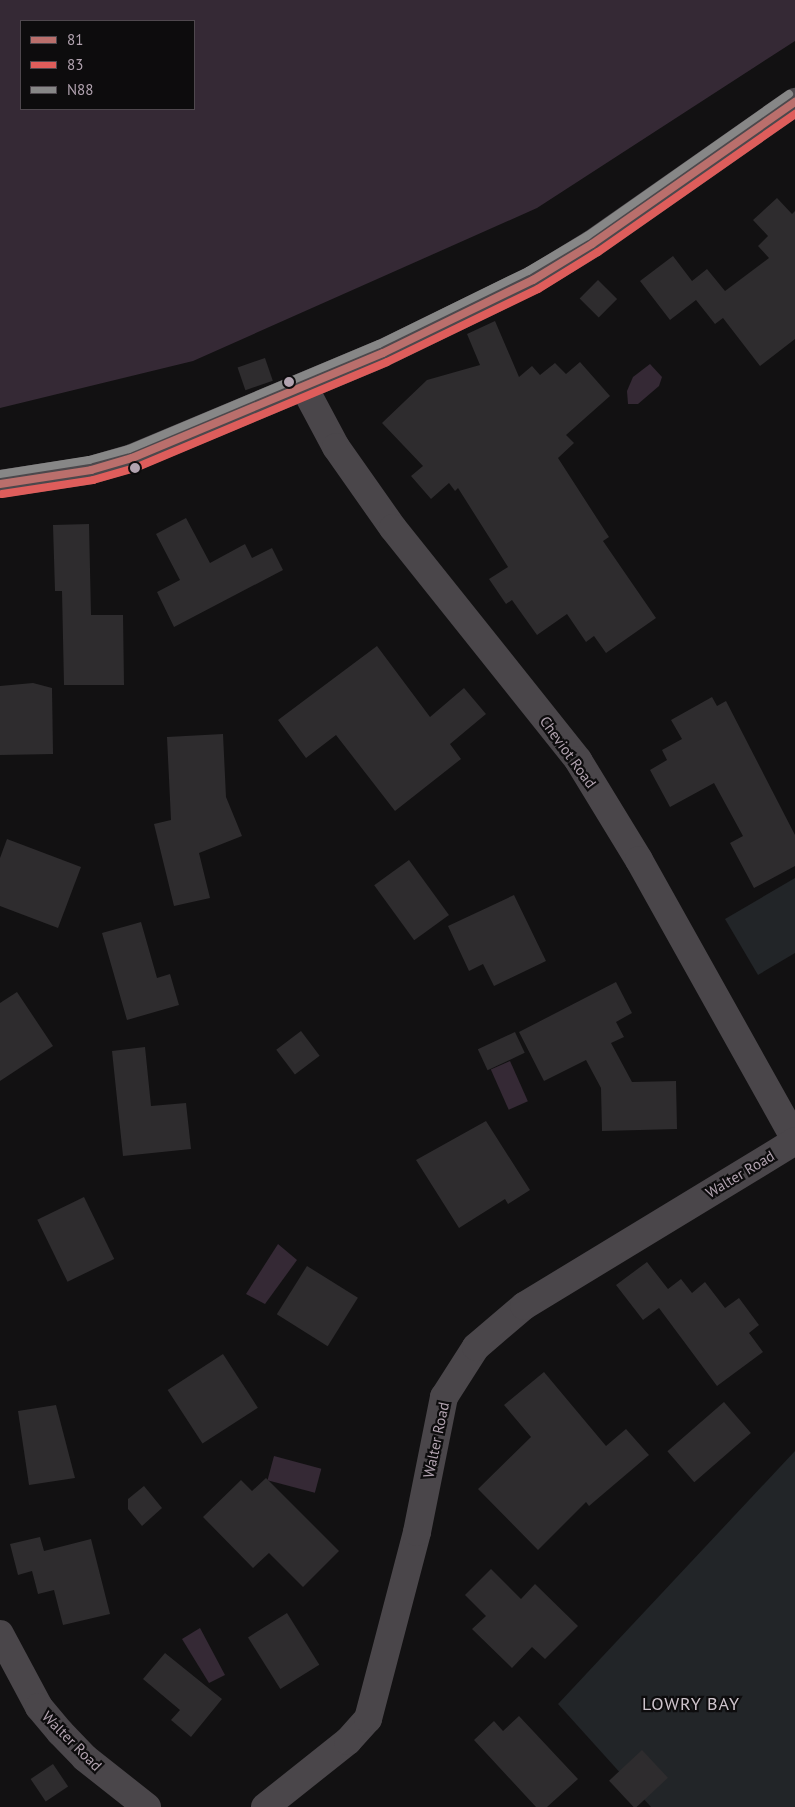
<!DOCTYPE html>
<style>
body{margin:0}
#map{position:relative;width:795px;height:1807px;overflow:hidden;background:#121112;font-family:"PT Sans",sans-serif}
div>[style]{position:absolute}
.green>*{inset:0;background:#222528}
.water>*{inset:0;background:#352935;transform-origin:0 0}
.building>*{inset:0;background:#2e2c2e;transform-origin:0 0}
.minor>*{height:28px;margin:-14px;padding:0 14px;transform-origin:14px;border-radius:14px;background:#4a464a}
.secondary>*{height:28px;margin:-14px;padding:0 14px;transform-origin:14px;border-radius:14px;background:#4c484c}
.bus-1>*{height:8px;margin:-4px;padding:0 4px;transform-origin:4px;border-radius:4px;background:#ba6f6c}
.bus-2>*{height:8px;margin:-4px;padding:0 4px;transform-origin:4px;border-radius:4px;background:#de5d5b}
.bus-3>*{height:8px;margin:-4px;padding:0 4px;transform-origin:4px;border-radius:4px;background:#878787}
.dots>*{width:14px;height:14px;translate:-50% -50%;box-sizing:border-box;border:2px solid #0d0c0d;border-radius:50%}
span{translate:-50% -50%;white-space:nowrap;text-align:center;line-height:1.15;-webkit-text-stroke:4.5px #0d0c0d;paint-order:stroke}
.street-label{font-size:15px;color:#b2a3b0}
.quarter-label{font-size:18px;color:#cec4cc;letter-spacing:1px}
.legend{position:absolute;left:20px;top:20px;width:175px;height:90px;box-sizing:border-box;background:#0d0c0d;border:1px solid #4f484e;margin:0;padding:6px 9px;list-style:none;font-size:15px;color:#b2a3b0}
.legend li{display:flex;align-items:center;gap:10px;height:25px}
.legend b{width:25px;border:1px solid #4f484e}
</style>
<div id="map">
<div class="green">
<i style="clip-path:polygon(795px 878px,795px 953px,758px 975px,725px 919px)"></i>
<i style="clip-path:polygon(795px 1451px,795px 1807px,651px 1807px,558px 1704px)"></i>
</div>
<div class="water">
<i style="clip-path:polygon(evenodd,0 0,795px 0,795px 41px,537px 208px,193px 361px,0 408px,0 0,21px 21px,194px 21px,194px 109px,21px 109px,21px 21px)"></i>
<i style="clip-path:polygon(650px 364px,662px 377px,659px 386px,638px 404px,628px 404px,627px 391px,633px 377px)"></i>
<i style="left:510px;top:1061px;width:44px;height:21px;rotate:66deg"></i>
<i style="clip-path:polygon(278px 1244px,297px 1260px,265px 1304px,246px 1294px)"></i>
<i style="left:274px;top:1456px;width:49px;height:25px;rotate:15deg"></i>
<i style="clip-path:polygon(200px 1628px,225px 1675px,209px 1683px,182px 1639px)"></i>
</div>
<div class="building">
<i style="clip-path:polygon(777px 198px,792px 214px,795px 211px,795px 339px,760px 366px,723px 318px,715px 324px,696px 300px,670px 320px,640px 281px,673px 256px,692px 281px,707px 269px,725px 291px,769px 258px,758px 246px,768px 236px,753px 220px)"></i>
<i style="left:598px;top:280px;width:27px;height:26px;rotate:45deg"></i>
<i style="clip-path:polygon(495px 321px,519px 377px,532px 366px,540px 375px,555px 363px,566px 374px,580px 362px,610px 396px,566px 435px,574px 443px,558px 458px,609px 537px,603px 541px,656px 618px,606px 653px,594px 636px,586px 642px,567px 614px,537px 635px,512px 600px,506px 604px,489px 579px,508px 567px,458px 488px,455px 491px,449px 483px,431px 499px,411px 476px,423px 466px,382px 423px,427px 380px,480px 365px,467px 334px)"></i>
<i style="left:265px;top:358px;width:24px;height:29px;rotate:71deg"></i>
<i style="clip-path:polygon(186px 518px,210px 563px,245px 544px,252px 558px,272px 548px,283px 570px,174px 627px,157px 592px,180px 580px,156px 534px)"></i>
<i style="clip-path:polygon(89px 524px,91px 615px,123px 615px,124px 685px,64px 685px,62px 591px,55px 591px,53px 525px)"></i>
<i style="clip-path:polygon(377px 646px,430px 717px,464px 688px,486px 714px,450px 744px,461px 759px,395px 811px,336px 735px,306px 758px,278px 720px)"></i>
<i style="clip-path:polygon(33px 683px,52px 688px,53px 754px,0 755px,0 686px)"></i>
<i style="clip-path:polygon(712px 697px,717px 706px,726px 701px,795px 835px,795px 866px,754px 888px,730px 843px,743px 836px,714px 783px,670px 807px,650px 770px,667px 760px,662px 750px,682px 739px,671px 720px)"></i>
<i style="clip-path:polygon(223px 734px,226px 797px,242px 836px,199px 853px,210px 898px,174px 906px,154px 824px,171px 820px,167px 737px)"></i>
<i style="clip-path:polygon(7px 839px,81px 867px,58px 928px,0 906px,0 858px)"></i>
<i style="left:409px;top:860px;width:68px;height:43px;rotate:54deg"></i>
<i style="clip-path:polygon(514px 895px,546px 961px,494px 986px,483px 964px,469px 971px,448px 926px)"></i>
<i style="clip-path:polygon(141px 922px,157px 978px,170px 974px,179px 1005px,127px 1020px,102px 933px)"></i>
<i style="clip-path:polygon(616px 982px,632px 1013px,616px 1022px,624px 1037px,611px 1043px,632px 1082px,676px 1081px,677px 1129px,602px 1131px,601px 1088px,586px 1060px,544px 1081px,519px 1032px)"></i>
<i style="clip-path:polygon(17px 992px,53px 1046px,0 1081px,0 1003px)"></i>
<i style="left:301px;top:1031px;width:31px;height:31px;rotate:53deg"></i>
<i style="left:515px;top:1032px;width:23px;height:41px;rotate:65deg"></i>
<i style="clip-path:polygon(145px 1047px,151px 1106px,186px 1103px,191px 1149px,123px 1156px,112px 1051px)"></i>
<i style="clip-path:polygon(486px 1121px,530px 1190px,508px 1204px,505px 1199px,459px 1228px,416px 1160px)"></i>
<i style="left:84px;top:1197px;width:69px;height:52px;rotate:64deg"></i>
<i style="clip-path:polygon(647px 1262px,668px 1289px,681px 1279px,692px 1293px,705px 1282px,725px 1308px,739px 1298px,759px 1325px,749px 1333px,763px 1352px,717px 1386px,659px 1308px,643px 1320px,616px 1285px)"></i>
<i style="left:307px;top:1266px;width:60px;height:57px;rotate:32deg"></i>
<i style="left:223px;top:1354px;width:64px;height:66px;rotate:57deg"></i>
<i style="clip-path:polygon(544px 1372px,606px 1446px,626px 1429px,649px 1455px,589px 1506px,586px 1502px,538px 1550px,478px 1489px,531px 1437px,504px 1405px)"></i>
<i style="left:724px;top:1402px;width:41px;height:75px;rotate:49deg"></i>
<i style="clip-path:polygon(56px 1405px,75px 1478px,29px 1485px,18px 1411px)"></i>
<i style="clip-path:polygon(266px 1478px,339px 1551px,303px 1587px,269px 1553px,253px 1568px,203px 1517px,241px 1480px,252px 1491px)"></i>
<i style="clip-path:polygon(144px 1486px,162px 1508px,142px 1526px,128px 1509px,128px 1499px)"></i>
<i style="clip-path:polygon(40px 1537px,44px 1551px,91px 1539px,110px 1614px,63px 1625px,54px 1590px,38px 1594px,32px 1571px,18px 1575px,10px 1544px)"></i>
<i style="clip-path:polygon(491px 1569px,521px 1599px,535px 1584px,578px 1626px,545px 1659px,532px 1647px,512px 1668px,472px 1629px,486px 1616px,465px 1595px)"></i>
<i style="left:287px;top:1613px;width:61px;height:46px;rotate:58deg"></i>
<i style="clip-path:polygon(165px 1653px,222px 1699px,191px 1737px,171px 1720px,180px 1710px,143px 1679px)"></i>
<i style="clip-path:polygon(519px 1716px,578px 1779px,547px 1807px,536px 1807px,474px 1740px,494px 1721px,503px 1731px)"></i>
<i style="left:642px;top:1750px;width:38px;height:45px;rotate:47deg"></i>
<i style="left:53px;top:1764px;width:27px;height:27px;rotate:56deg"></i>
</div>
<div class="minor">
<i style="left:305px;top:389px;width:66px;rotate:61.9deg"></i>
<i style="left:336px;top:447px;width:99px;rotate:54.9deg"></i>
<i style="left:393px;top:528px;width:297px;rotate:51.4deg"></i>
<i style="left:578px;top:760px;width:117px;rotate:58.6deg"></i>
<i style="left:639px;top:860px;width:320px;rotate:60.8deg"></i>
<i style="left:0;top:1634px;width:83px;rotate:61.9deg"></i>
<i style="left:39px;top:1707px;width:33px;rotate:50deg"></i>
<i style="left:60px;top:1732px;width:36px;rotate:46deg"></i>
<i style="left:85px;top:1758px;width:79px;rotate:38.3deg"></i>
<i style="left:265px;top:1807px;width:106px;rotate:-38.5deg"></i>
<i style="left:348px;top:1741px;width:30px;rotate:-48deg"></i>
<i style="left:368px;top:1719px;width:193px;rotate:-75.3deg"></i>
<i style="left:417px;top:1532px;width:138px;rotate:-78.7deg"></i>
<i style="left:444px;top:1397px;width:59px;rotate:-57.4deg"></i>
<i style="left:476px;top:1347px;width:63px;rotate:-40.5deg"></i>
<i style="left:524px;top:1306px;width:317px;rotate:-31.3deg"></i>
</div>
<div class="secondary">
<i style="left:0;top:484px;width:92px;rotate:-8.7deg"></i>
<i style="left:91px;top:470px;width:43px;rotate:-16.3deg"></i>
<i style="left:132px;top:458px;width:272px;rotate:-22.7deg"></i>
<i style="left:383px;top:353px;width:167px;rotate:-26deg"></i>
<i style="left:533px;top:280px;width:69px;rotate:-31.4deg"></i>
<i style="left:592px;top:244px;width:248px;rotate:-35deg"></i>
</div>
<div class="bus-1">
<i style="left:0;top:484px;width:92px;rotate:-8.7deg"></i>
<i style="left:91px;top:470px;width:43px;rotate:-16.3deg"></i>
<i style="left:132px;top:458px;width:272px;rotate:-22.7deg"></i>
<i style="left:383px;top:353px;width:167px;rotate:-26deg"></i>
<i style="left:533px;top:280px;width:69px;rotate:-31.4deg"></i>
<i style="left:592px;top:244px;width:248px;rotate:-35deg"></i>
</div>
<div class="bus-2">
<i style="left:2px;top:494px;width:92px;rotate:-8.7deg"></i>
<i style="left:93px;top:480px;width:44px;rotate:-15.9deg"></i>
<i style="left:135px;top:468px;width:273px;rotate:-22.8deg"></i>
<i style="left:387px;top:362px;width:168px;rotate:-25.8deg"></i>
<i style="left:538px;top:289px;width:70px;rotate:-31.7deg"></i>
<i style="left:598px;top:252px;width:241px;rotate:-35deg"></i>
</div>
<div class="bus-3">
<i style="left:0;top:474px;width:90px;rotate:-8.9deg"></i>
<i style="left:89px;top:460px;width:41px;rotate:-15.4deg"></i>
<i style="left:129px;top:449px;width:271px;rotate:-22.8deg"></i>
<i style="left:379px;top:344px;width:166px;rotate:-26.1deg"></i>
<i style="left:528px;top:271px;width:69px;rotate:-30.7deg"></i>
<i style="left:587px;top:236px;width:247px;rotate:-35.1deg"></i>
</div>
<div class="dots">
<i style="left:289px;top:382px;background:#b2a3b0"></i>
<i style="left:135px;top:468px;background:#b2a3b0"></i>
</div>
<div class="street-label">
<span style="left:568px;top:752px;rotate:54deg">Cheviot Road</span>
<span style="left:740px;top:1174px;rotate:-31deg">Walter Road</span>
<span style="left:436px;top:1440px;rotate:-78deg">Walter Road</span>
<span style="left:72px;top:1741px;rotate:45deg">Walter Road</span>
</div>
<div class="quarter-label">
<span style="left:691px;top:1704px">LOWRY BAY</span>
</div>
<ul class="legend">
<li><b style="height:6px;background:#ba6f6c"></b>81</li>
<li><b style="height:6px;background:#de5d5b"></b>83</li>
<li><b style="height:6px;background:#878787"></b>N88</li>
</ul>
</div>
